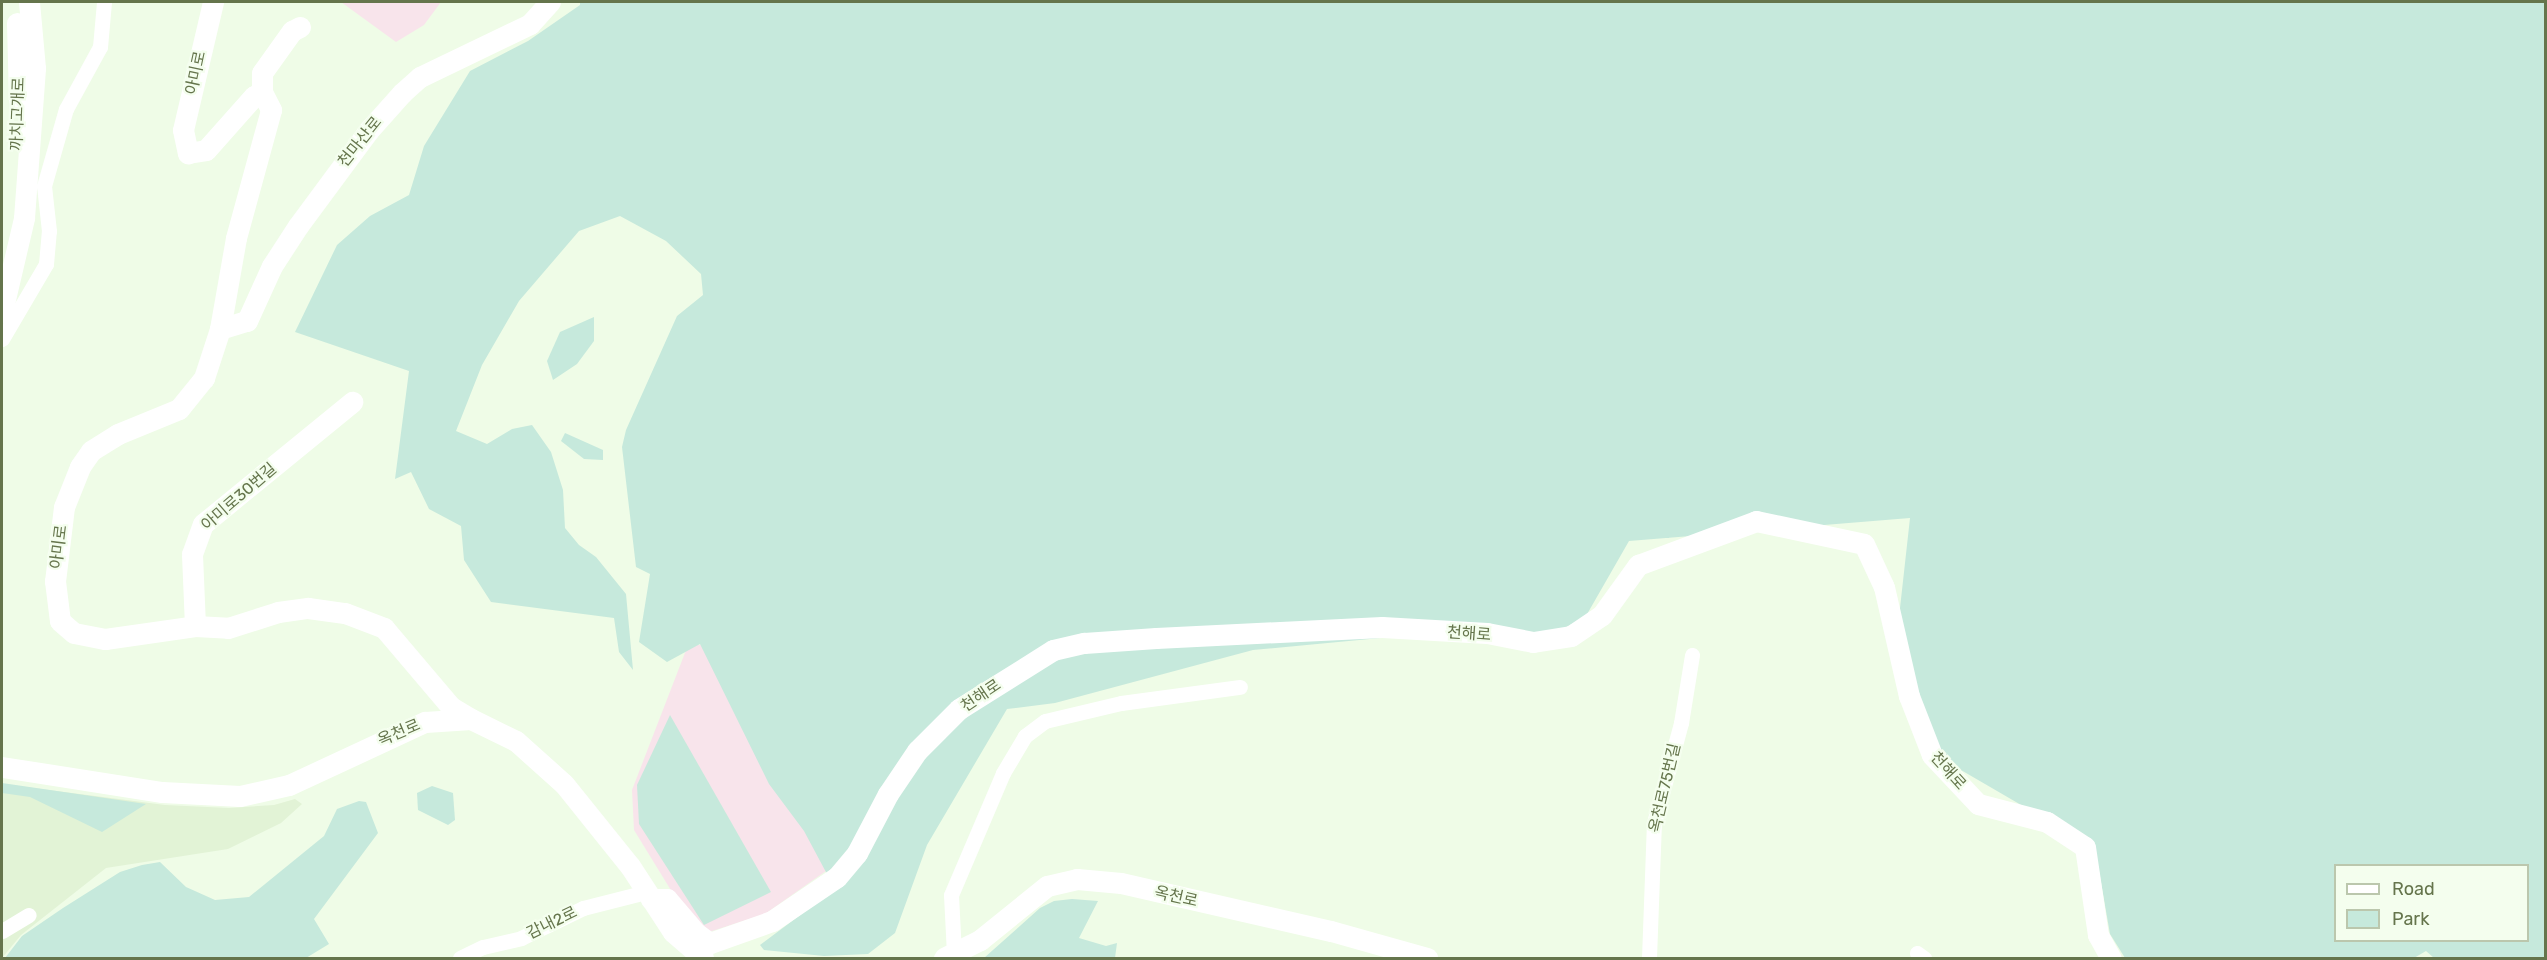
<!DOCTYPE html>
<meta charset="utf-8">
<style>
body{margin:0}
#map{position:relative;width:2547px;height:960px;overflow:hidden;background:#effce7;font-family:Rubik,"Noto Sans KR",sans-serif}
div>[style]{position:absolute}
.residential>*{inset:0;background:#e2f3d6}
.education>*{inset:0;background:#f8e4eb}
.green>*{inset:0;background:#c6e9dc}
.street>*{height:15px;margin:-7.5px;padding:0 7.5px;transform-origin:7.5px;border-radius:7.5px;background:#fff}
.secondary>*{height:21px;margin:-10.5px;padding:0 10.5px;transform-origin:10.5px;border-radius:10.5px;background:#fff}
span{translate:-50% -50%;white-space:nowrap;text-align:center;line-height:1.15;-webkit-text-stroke:4.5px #f4feee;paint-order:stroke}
.street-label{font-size:16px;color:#65754c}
.frame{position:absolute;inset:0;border:3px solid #65754c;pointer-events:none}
.legend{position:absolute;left:2334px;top:864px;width:195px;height:78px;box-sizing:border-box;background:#f4feee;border:2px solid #bbc7ad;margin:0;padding:8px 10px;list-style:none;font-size:18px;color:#65754c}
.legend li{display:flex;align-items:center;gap:12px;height:30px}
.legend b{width:30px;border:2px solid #bbc7ad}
</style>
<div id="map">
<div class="residential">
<i style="clip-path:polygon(2px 784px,165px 805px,229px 808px,274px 805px,295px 799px,302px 804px,281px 823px,228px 849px,106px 868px,21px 935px,2px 958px)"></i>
</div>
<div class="education">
<i style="clip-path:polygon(341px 2px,441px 2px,424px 25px,396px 42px)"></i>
<i style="clip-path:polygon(688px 645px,704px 645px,804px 812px,826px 871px,765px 914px,709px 932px,680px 905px,634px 830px,632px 790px)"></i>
</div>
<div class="green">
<i style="clip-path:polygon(evenodd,580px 2px,2545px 2px,2545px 958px,2434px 958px,2426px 951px,2414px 958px,2125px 958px,2110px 934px,2095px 848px,1942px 759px,1897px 635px,1910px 518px,1629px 541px,1586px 616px,1561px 630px,1532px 634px,1485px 628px,1253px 650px,1055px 703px,1007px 709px,927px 845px,895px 933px,868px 954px,824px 956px,764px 950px,760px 945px,835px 889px,804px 831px,769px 784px,700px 644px,667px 662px,639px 642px,650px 574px,636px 567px,622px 447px,626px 430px,677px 316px,703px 295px,701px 274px,666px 241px,620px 216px,579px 231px,519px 301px,482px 365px,456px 431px,487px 444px,512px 429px,532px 425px,551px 452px,563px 490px,565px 528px,579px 545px,596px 557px,626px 594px,633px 670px,619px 652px,614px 618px,491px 602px,464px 560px,461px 526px,429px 509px,411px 472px,395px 479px,409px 371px,295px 332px,337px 245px,370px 216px,409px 195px,424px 146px,470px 71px,528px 41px,580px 5px,580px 2px,2336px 866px,2528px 866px,2528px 940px,2336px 940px,2336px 866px)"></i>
<i style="clip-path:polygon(594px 317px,594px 341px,577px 364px,553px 380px,547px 361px,560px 332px)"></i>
<i style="clip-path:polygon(565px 433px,603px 450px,603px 460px,584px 459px,561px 441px)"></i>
<i style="clip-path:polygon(670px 715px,771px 892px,704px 925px,639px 824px,637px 785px)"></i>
<i style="clip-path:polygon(2px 783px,146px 804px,102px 832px,30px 797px,2px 793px)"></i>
<i style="clip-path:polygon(432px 786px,453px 793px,455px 820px,448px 825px,418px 810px,417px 793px)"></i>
<i style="clip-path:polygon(359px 801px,366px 802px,378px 833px,314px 919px,329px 944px,306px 958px,5px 958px,22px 936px,63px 908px,120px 872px,142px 865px,160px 862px,186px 887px,215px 900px,249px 897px,324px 836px,337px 809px)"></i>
<i style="clip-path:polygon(1072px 899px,1098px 901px,1079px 938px,1106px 946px,1117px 943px,1115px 958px,984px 958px,1040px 908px,1054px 901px)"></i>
</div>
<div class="street">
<i style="left:2px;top:339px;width:87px;rotate:-59.6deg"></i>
<i style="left:46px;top:264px;width:33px;rotate:-85deg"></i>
<i style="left:49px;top:231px;width:45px;rotate:-96.3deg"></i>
<i style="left:44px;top:186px;width:80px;rotate:-74.1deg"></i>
<i style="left:66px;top:109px;width:71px;rotate:-61.3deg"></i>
<i style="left:100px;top:47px;width:45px;rotate:-84.9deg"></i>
<i style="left:2px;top:931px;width:31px;rotate:-31deg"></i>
<i style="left:1917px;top:953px;width:9px;rotate:36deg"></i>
<i style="left:954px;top:954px;width:59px;rotate:-92.9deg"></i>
<i style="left:951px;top:895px;width:133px;rotate:-66.9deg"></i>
<i style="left:1003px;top:773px;width:43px;rotate:-59.3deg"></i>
<i style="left:1025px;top:736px;width:25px;rotate:-37deg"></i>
<i style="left:1045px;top:721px;width:78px;rotate:-13.3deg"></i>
<i style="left:1121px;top:703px;width:120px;rotate:-7.7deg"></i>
<i style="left:460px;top:958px;width:25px;rotate:-26deg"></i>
<i style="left:483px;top:947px;width:39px;rotate:-13deg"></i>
<i style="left:521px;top:938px;width:69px;rotate:-25.8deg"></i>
<i style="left:583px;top:908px;width:65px;rotate:-14.3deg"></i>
<i style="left:1649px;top:958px;width:135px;rotate:-87.9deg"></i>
<i style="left:1654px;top:823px;width:104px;rotate:-74.9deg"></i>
<i style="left:1681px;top:723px;width:69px;rotate:-80.8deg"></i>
</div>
<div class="secondary">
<i style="left:213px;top:2px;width:131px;rotate:103.2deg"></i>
<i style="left:183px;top:130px;width:24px;rotate:78deg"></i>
<i style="left:188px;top:153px;width:18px;rotate:-9deg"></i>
<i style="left:206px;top:150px;width:72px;rotate:-48.4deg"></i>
<i style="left:254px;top:96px;width:9px;rotate:-27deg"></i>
<i style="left:262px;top:92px;width:20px;rotate:63deg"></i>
<i style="left:271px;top:110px;width:133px;rotate:105.3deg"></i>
<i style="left:236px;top:238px;width:92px;rotate:100deg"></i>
<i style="left:220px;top:329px;width:52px;rotate:108.1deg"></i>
<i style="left:204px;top:378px;width:40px;rotate:129deg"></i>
<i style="left:179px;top:409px;width:66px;rotate:157.7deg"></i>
<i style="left:118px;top:434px;width:32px;rotate:148deg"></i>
<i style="left:91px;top:451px;width:19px;rotate:125deg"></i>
<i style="left:80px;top:467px;width:43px;rotate:111.8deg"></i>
<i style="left:64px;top:507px;width:75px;rotate:96.9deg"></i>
<i style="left:55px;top:581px;width:40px;rotate:82.9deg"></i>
<i style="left:60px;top:621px;width:18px;rotate:41deg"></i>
<i style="left:74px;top:633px;width:32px;rotate:11deg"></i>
<i style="left:105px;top:639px;width:91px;rotate:-8.2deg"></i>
<i style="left:195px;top:626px;width:33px;rotate:3deg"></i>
<i style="left:228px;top:628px;width:52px;rotate:-17.7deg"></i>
<i style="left:278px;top:612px;width:30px;rotate:-8deg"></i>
<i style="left:308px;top:608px;width:37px;rotate:8deg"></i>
<i style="left:345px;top:613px;width:42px;rotate:21deg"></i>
<i style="left:384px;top:628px;width:104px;rotate:49.7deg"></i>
<i style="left:451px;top:707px;width:23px;rotate:31deg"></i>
<i style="left:17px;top:23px;width:77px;rotate:88.5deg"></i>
<i style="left:262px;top:92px;width:19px;rotate:-90deg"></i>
<i style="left:262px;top:73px;width:52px;rotate:-54.5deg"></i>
<i style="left:292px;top:31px;width:9px;rotate:-27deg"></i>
<i style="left:2px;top:312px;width:97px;rotate:-76.8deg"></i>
<i style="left:24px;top:218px;width:150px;rotate:-85.8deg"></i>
<i style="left:35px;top:68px;width:66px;rotate:-95.2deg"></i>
<i style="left:220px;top:329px;width:28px;rotate:-17deg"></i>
<i style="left:247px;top:321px;width:60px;rotate:-65.6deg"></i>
<i style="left:272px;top:266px;width:48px;rotate:-57deg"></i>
<i style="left:298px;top:226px;width:119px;rotate:-53.5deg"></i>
<i style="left:369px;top:130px;width:50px;rotate:-48.3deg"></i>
<i style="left:402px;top:93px;width:24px;rotate:-42deg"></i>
<i style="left:420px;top:77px;width:122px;rotate:-25.7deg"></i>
<i style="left:530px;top:24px;width:30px;rotate:-48deg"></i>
<i style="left:195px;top:626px;width:72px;rotate:-92.4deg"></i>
<i style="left:192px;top:554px;width:32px;rotate:-70deg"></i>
<i style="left:203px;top:524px;width:193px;rotate:-39.3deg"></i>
<i style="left:2px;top:767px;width:162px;rotate:8.9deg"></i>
<i style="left:162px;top:792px;width:78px;rotate:2.9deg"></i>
<i style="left:240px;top:796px;width:50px;rotate:-12.7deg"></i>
<i style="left:289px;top:785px;width:150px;rotate:-24.9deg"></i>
<i style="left:425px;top:722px;width:46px;rotate:-3.7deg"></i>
<i style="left:471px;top:719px;width:50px;rotate:26.1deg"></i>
<i style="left:516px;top:741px;width:64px;rotate:41.9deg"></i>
<i style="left:564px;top:784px;width:105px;rotate:51.2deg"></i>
<i style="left:630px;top:866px;width:79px;rotate:56.9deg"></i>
<i style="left:673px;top:932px;width:40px;rotate:41deg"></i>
<i style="left:651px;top:899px;width:16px"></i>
<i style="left:667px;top:899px;width:45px;rotate:49.5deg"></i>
<i style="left:696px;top:933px;width:17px;rotate:36deg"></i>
<i style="left:710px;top:943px;width:66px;rotate:-19.5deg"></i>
<i style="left:772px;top:921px;width:78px;rotate:-34.1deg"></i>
<i style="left:837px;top:877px;width:31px;rotate:-50deg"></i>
<i style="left:857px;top:853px;width:67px;rotate:-62.3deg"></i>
<i style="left:888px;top:794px;width:52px;rotate:-56deg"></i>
<i style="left:917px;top:751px;width:59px;rotate:-45deg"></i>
<i style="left:959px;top:709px;width:111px;rotate:-32.1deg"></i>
<i style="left:1053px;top:650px;width:32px;rotate:-13deg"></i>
<i style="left:1084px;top:643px;width:72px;rotate:-4deg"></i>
<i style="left:1156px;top:638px;width:226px;rotate:-2.8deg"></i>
<i style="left:1382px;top:627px;width:105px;rotate:3.3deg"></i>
<i style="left:1487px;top:633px;width:47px;rotate:11.1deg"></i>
<i style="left:1533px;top:642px;width:38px;rotate:-9deg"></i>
<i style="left:1571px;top:636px;width:37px;rotate:-34deg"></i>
<i style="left:1602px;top:615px;width:62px;rotate:-54.2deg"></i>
<i style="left:1638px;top:565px;width:126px;rotate:-20.4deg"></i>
<i style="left:1756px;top:521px;width:110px;rotate:12deg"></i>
<i style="left:1864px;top:544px;width:47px;rotate:65.1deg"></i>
<i style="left:1884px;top:587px;width:112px;rotate:77.1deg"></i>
<i style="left:1909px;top:696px;width:63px;rotate:68.7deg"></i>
<i style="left:1932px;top:755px;width:67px;rotate:46.8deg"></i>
<i style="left:1978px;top:804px;width:71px;rotate:14.6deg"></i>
<i style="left:2047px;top:822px;width:45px;rotate:33.3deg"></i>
<i style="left:2085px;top:847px;width:89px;rotate:81.6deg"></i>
<i style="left:2098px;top:935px;width:26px;rotate:61deg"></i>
<i style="left:944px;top:958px;width:40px;rotate:-26.6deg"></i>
<i style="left:980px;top:940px;width:86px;rotate:-38.9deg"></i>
<i style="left:1047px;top:886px;width:31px;rotate:-13deg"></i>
<i style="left:1077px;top:879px;width:44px;rotate:5.2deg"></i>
<i style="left:1121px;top:883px;width:215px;rotate:12.9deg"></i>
<i style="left:1331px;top:931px;width:100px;rotate:15.7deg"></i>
</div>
<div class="street-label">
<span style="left:196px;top:73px;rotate:-78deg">아미로</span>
<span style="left:18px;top:114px;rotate:-88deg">까치고개로</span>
<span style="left:360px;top:142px;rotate:-51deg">천마산로</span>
<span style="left:239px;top:497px;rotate:-41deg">아미로30번길</span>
<span style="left:59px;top:547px;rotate:-83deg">아미로</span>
<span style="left:1469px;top:634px;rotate:4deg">천해로</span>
<span style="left:981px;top:696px;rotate:-34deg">천해로</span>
<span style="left:399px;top:733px;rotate:-23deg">옥천로</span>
<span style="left:1948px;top:771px;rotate:48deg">천해로</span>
<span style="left:1665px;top:788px;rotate:-77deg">옥천로75번길</span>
<span style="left:1176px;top:897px;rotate:13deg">옥천로</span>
<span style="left:552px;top:923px;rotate:-26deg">감내2로</span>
</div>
<div class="frame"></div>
<ul class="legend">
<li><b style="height:8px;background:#fff"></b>Road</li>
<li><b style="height:16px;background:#c6e9dc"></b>Park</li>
</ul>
</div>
